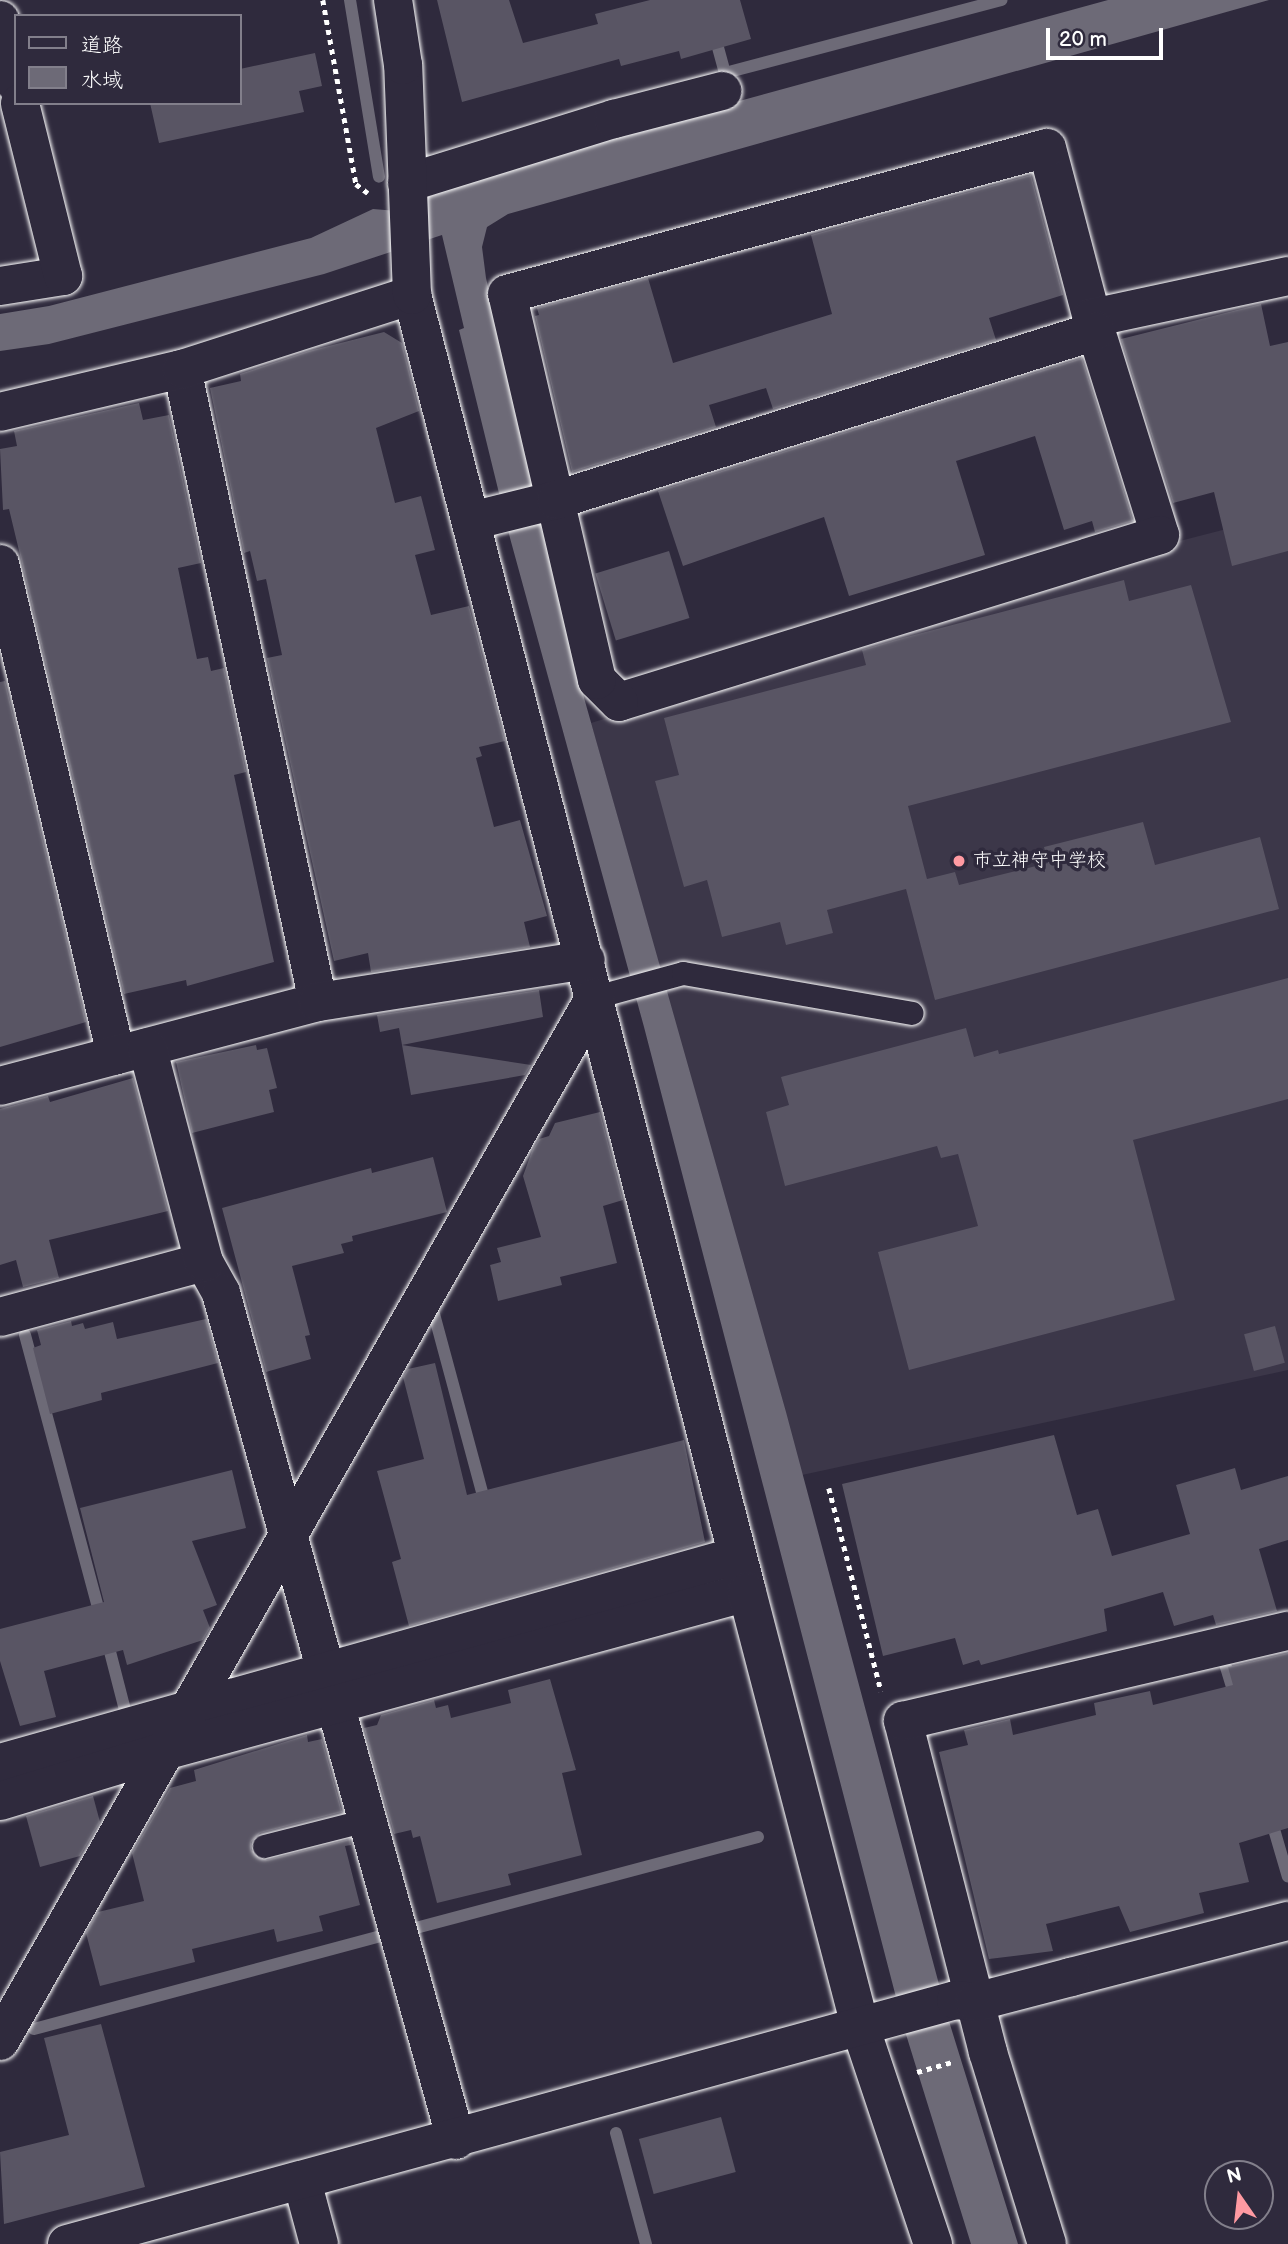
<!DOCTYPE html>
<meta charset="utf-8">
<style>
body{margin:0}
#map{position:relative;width:1288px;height:2244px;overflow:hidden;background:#2f2a3d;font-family:"Balsamiq Sans","Klee One",sans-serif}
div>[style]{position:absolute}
.built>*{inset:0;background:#3c3749}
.water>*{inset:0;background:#6d6a77}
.stream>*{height:12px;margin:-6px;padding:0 6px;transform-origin:6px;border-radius:6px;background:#6d6a77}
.building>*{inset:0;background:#595564;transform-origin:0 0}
.path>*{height:4.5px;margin-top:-2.25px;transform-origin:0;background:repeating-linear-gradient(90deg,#fff 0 5px,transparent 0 10px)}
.roads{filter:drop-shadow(0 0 2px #fff) drop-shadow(0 0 2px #fff)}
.service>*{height:23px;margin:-11.5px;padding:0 11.5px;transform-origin:11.5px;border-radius:11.5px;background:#2f2a3d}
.minor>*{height:38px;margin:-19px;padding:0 19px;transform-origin:19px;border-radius:19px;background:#2f2a3d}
.tertiary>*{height:38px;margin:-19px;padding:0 19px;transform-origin:19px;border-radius:19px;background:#2f2a3d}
.dots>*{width:19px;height:19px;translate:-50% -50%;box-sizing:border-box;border:4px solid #2f2a3d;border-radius:50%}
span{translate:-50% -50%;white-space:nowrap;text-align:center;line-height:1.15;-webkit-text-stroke:7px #2f2a3d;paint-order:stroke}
.poi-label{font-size:19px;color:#fff}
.left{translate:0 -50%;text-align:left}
.legend{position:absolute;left:14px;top:14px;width:228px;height:91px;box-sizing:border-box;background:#2f2a3d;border:2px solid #827f8b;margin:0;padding:9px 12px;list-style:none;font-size:21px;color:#fff}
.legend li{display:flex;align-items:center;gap:14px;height:35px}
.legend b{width:35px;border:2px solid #827f8b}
.north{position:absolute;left:1204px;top:2160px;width:70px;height:70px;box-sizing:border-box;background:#2f2a3d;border:2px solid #827f8b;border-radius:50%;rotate:346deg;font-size:19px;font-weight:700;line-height:28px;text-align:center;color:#fff}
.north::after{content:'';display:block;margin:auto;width:24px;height:32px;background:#ff9aa2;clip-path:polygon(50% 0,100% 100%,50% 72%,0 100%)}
.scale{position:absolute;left:1046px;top:28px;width:117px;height:32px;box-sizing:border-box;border:4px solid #fff;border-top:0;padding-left:9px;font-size:21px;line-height:24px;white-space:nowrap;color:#fff;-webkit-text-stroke:5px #2f2a3d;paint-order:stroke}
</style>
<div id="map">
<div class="built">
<i style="clip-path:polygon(1288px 513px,1288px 1370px,802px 1475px,591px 723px,1176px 542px)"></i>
</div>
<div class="water">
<i style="clip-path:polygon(1108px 0,1269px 0,508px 214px,487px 227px,482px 247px,486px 278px,579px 680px,786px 1412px,948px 2018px,1018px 2244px,971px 2244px,904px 2028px,644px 1027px,510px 538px,459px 330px,464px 328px,442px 235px,324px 274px,49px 344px,0 351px,0 314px,49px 306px,311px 238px,373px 209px,397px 211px,440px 192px,619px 134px)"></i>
</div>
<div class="stream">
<i style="left:350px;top:0;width:179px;rotate:80.7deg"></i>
<i style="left:705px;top:0;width:76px;rotate:74.7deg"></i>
<i style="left:725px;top:73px;width:286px;rotate:-14.8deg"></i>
<i style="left:434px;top:1314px;width:200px;rotate:74.9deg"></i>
<i style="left:25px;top:1335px;width:294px;rotate:75deg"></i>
<i style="left:107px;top:1640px;width:76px;rotate:75.6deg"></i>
<i style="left:1225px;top:1664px;width:39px;rotate:73deg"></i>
<i style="left:1271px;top:1819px;width:60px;rotate:73.7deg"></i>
<i style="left:412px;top:1929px;width:358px;rotate:-14.9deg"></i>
<i style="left:34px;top:2029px;width:360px;rotate:-15deg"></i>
<i style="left:616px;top:2133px;width:115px;rotate:74.9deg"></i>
</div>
<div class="building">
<i style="clip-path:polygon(437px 0,509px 0,523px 43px,598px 24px,595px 14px,650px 0,740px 0,751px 39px,681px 59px,679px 51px,621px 66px,619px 59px,462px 102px)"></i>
<i style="clip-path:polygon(315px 53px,322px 86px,299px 91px,304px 112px,159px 143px,150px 103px,240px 103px,240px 69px)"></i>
<i style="clip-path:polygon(1031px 175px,1063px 295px,989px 318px,996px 340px,773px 409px,766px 388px,709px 405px,716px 427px,572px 472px,535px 316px,539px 315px,537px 308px,648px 278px,673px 363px,832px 314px,811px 235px)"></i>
<i style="clip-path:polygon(1261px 304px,1270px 346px,1288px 342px,1288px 551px,1232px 566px,1214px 492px,1173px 503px,1121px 339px)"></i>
<i style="clip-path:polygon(384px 332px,402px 343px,419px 411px,376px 428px,395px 503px,421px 496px,435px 550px,415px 555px,431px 615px,469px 606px,505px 741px,479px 747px,482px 756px,476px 758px,494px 827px,520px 820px,547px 916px,524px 922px,530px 947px,371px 972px,368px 953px,334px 961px,267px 658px,282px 655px,266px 579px,257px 581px,250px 551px,244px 553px,210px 388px,241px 381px,240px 374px,309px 351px)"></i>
<i style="clip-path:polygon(1082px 358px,1133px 521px,1095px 532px,1092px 521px,1064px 530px,1035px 436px,956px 461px,985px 555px,849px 596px,824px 517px,683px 566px,658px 491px)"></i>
<i style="clip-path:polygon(139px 403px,143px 420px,169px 415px,201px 563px,178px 568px,197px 659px,208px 657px,211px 671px,224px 668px,246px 772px,234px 775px,274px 962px,187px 986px,186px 980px,124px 994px,21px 559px,9px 509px,3px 510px,0 449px,17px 446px,14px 431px)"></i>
<i style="left:669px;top:551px;width:70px;height:77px;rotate:73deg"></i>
<i style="clip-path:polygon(1124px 580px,1129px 601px,1191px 585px,1231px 722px,908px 806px,927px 879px,955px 872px,959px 885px,1048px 863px,1044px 847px,1143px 822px,1155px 865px,1260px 837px,1279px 909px,935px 1000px,906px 889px,827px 910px,833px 933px,786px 945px,780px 922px,722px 937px,707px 880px,684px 887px,655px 781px,679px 775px,664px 718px,866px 665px,862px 650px,899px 639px)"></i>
<i style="clip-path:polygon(5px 681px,86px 1022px,0 1047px,0 682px)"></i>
<i style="clip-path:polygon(1288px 978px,1288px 1099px,1133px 1140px,1175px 1300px,909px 1370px,878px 1252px,978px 1226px,958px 1154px,941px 1158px,937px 1146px,785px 1186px,766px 1112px,789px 1105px,781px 1077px,966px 1028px,974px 1057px,998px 1050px,999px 1054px)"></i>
<i style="clip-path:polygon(539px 990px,543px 1017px,402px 1045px,399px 1028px,380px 1032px,377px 1015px)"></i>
<i style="clip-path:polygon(256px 1045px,257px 1050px,267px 1048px,277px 1088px,269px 1090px,274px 1112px,192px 1133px,176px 1062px)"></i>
<i style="clip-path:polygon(402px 1045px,531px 1065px,525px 1075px,411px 1095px)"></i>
<i style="clip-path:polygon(133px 1078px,168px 1211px,49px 1240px,59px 1278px,23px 1287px,16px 1260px,0 1265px,0 1109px,48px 1096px,50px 1102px)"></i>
<i style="clip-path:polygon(600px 1112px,623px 1200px,603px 1206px,617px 1263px,560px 1277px,562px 1285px,498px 1301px,490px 1265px,501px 1262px,497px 1248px,541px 1237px,523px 1176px,532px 1151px,539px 1139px,549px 1136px,555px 1123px)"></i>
<i style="clip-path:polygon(433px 1157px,447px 1212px,352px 1236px,353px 1241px,341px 1244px,344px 1253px,292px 1266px,310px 1335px,305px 1336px,311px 1359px,266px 1372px,222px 1208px,371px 1168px,372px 1173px)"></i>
<i style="clip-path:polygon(206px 1319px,218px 1363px,101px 1393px,102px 1400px,50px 1414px,33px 1348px,41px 1345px,37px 1330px,71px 1321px,72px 1326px,83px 1323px,85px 1329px,113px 1322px,117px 1339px)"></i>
<i style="left:1275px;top:1326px;width:38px;height:32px;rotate:75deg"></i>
<i style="clip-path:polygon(435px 1363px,467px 1495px,684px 1440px,705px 1542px,409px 1626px,392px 1562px,401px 1559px,377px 1471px,424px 1459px,403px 1377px,408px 1369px)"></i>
<i style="clip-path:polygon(1054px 1435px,1077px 1515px,1098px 1509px,1112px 1556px,1190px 1534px,1176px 1485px,1235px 1468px,1241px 1490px,1288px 1476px,1288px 1540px,1259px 1549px,1277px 1611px,1216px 1625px,1213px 1615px,1174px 1626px,1163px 1592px,1104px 1609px,1107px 1631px,981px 1665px,979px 1660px,963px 1665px,955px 1638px,883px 1656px,842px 1484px)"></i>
<i style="clip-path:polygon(232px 1470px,246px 1528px,192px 1541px,217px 1605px,203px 1610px,210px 1628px,203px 1640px,127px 1665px,123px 1650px,44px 1671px,56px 1717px,20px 1726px,0 1661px,0 1629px,104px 1602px,80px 1508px)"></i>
<i style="clip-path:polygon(1288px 1653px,1288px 1828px,1239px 1843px,1249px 1882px,1199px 1893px,1204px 1913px,1130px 1932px,1119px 1906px,1046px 1924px,1053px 1951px,989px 1959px,939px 1752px,968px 1745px,964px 1730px,1010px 1719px,1013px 1735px,1096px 1715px,1094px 1703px,1150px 1691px,1153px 1705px,1233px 1685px,1228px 1667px)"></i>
<i style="clip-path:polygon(550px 1679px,576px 1770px,562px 1773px,582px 1855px,508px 1874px,511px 1885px,437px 1903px,420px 1836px,413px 1838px,411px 1830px,394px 1834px,364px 1728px,377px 1725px,381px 1715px,434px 1700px,436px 1708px,448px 1705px,451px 1718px,511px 1703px,508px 1690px)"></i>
<i style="clip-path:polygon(307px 1735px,308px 1742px,322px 1739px,342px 1812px,260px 1833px,251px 1842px,251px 1850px,267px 1860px,350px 1839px,351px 1845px,345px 1846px,360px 1905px,319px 1916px,323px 1931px,277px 1942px,274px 1929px,192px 1949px,195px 1962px,100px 1986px,86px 1933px,98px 1912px,144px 1901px,132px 1853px,170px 1788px,196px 1781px,194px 1770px)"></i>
<i style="clip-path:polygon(93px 1796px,100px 1822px,80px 1856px,40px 1867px,26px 1816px)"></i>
<i style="clip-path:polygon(101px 2024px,145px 2187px,4px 2224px,0 2152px,69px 2135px,44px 2038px)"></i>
<i style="left:721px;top:2117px;width:57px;height:85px;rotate:75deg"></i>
</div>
<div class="path">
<i style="left:323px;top:0;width:187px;rotate:79.8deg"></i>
<i style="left:356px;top:184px;width:15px;rotate:37deg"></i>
<i style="left:829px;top:1488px;width:210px;rotate:75.6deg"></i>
<i style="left:917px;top:2072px;width:37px;rotate:-16deg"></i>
</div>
<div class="roads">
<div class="service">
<i style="left:595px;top:997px;width:91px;rotate:-15.3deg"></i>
<i style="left:683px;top:973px;width:232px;rotate:9.9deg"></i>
<i style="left:264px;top:1846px;width:106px;rotate:-14.2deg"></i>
</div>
<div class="minor">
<i style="left:0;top:20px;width:66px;rotate:76deg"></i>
<i style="left:1047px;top:148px;width:176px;rotate:75.2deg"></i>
<i style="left:1092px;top:318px;width:227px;rotate:72.6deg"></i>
<i style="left:1160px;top:535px;width:566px;rotate:162.85deg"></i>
<i style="left:619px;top:702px;width:31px;rotate:-135deg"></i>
<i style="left:597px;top:680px;width:396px;rotate:-103.1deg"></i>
<i style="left:507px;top:294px;width:559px;rotate:-15.13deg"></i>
<i style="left:407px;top:183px;width:217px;rotate:-17.2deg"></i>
<i style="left:614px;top:119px;width:112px;rotate:-14.5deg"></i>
<i style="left:0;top:286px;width:64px;rotate:-9deg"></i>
<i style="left:63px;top:276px;width:178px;rotate:-104deg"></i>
<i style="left:1092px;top:318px;width:200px;rotate:-12.1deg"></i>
<i style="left:182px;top:369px;width:647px;rotate:77.87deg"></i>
<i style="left:0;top:412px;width:187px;rotate:-13.3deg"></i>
<i style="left:182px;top:369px;width:242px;rotate:-17.8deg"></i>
<i style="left:471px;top:521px;width:88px;rotate:-13.9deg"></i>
<i style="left:556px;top:500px;width:566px;rotate:-17.38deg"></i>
<i style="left:0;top:564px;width:505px;rotate:76.71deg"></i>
<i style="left:0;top:1086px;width:329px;rotate:-14.8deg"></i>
<i style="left:318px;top:1002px;width:271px;rotate:-8.9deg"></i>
<i style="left:204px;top:1262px;width:35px;rotate:61deg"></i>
<i style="left:221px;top:1293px;width:879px;rotate:74.49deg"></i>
<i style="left:0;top:1317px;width:211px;rotate:-15.1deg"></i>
<i style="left:204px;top:1262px;width:222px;rotate:-104.8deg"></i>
<i style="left:0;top:1763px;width:766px;rotate:-15.69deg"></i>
<i style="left:0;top:1801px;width:176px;rotate:-16.9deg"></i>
<i style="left:168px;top:1750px;width:600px;rotate:-15.26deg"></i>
<i style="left:747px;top:1592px;width:1340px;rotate:-104.48deg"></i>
<i style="left:412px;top:295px;width:230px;rotate:-92.2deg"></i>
<i style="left:403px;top:65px;width:66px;rotate:-98.7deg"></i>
<i style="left:1071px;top:1977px;width:224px;rotate:-14.5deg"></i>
<i style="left:0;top:2041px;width:1202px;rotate:-60.32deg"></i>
<i style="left:302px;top:2181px;width:65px;rotate:74.9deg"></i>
<i style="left:1047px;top:2244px;width:201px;rotate:-107.1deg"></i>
<i style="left:988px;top:2052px;width:342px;rotate:-104.4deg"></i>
<i style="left:903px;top:1721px;width:395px;rotate:-13.2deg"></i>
</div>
<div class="tertiary">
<i style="left:747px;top:1592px;width:448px;rotate:75.4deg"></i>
<i style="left:860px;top:2026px;width:230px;rotate:71.5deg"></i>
<i style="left:67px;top:2244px;width:922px;rotate:-15.35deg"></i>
<i style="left:956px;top:2000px;width:19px;rotate:6deg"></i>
<i style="left:975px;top:2002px;width:99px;rotate:-14.6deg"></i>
</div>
</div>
<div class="dots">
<i style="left:959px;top:861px;background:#ff9aa2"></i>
</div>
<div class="poi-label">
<span class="left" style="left:973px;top:861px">市立神守中学校</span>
</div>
<ul class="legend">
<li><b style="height:9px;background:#2f2a3d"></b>道路</li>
<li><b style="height:19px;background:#6d6a77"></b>水域</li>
</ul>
<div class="north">N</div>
<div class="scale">20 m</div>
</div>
